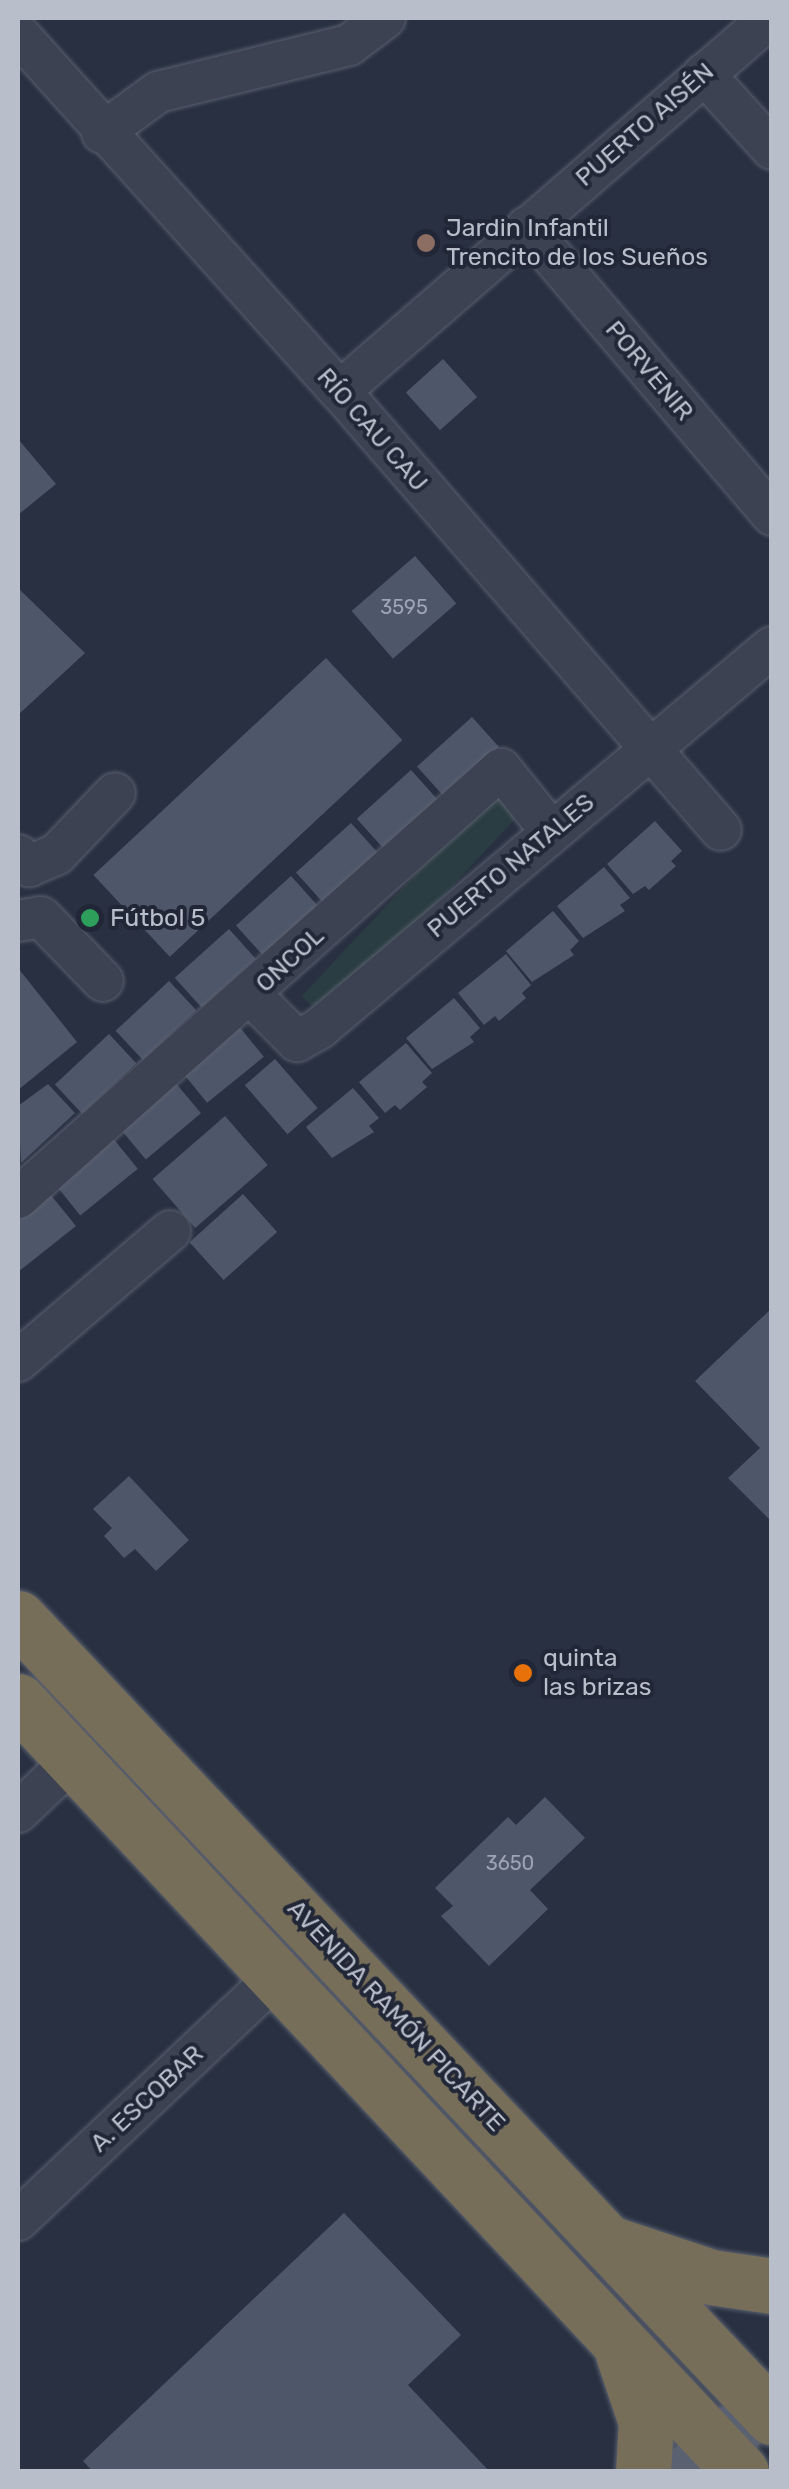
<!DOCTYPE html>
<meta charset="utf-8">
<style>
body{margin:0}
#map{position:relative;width:789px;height:2489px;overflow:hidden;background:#283041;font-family:Rubik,sans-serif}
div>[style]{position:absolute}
.green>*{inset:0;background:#2a3d42;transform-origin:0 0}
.building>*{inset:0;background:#4e576a;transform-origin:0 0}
.roads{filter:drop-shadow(0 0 2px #5a606e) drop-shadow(0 0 2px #5a606e)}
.minor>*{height:40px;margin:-20px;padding:0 20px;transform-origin:20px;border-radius:20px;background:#3c4251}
.major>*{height:52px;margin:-26px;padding:0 26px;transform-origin:26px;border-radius:26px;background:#5a6171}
.highway>*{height:55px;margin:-27.5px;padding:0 27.5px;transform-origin:27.5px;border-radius:27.5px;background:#776e5a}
.dots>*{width:28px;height:28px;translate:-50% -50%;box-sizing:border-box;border:5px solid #212736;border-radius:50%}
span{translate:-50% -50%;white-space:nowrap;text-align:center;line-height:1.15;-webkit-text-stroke:8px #212736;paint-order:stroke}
.number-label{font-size:20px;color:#9ea4b3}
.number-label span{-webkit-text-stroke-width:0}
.street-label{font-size:25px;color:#b9becb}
.poi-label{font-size:25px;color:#b9becb}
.left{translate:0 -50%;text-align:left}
.frame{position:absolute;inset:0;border:20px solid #b9becb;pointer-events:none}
</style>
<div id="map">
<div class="green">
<i style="left:494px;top:790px;width:35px;height:282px;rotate:43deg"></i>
</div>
<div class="building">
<i style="left:443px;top:359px;width:51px;height:50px;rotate:48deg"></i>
<i style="clip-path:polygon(18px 439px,56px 484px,18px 515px)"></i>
<i style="left:415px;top:556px;width:63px;height:84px;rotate:49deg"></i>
<i style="clip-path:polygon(18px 588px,85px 653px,18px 715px)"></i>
<i style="left:326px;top:658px;width:112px;height:318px;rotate:47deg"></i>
<i style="left:472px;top:717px;width:40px;height:74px;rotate:48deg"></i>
<i style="left:411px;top:770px;width:40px;height:73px;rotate:48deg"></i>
<i style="clip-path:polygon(655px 821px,682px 851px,671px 861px,676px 866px,649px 890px,645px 886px,633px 894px,607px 864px)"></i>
<i style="left:351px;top:823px;width:40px;height:74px;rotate:48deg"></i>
<i style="clip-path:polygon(604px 867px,630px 898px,620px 905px,625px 911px,583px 938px,557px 906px)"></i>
<i style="left:291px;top:876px;width:40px;height:74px;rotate:48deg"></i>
<i style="clip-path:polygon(553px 911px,579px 941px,570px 950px,574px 955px,532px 982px,506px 951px)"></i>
<i style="left:229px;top:929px;width:40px;height:73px;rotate:48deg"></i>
<i style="clip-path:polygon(506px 954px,531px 985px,522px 993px,526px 998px,499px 1021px,495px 1016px,484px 1025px,458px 993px)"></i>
<i style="clip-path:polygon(18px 968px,77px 1042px,18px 1090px)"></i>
<i style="left:169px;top:981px;width:40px;height:73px;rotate:47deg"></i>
<i style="clip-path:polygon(454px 998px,480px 1028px,470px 1037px,474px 1042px,432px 1069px,406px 1038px)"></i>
<i style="left:238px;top:1025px;width:41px;height:73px;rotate:51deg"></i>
<i style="left:109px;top:1034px;width:40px;height:74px;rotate:47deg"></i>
<i style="clip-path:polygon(406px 1043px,432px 1073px,422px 1082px,427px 1087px,400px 1110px,395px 1105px,385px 1113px,359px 1082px)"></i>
<i style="left:275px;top:1059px;width:65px;height:40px;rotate:49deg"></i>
<i style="left:174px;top:1081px;width:42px;height:72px;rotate:50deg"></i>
<i style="clip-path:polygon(48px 1084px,75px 1113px,21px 1163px,18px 1106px)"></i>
<i style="clip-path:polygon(353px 1088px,379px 1118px,369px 1126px,374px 1132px,332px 1158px,306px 1127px)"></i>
<i style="left:225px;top:1116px;width:65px;height:96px;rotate:49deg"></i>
<i style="left:112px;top:1137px;width:41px;height:74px;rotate:51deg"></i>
<i style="clip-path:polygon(50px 1194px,76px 1226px,18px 1272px,18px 1221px)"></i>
<i style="left:243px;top:1194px;width:51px;height:72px;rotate:48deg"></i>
<i style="clip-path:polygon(772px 1308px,772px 1522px,728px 1478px,760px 1448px,695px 1381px)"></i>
<i style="clip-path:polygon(129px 1476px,189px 1540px,156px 1571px,135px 1549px,124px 1558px,104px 1536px,112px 1528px,93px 1509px)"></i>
<i style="clip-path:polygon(545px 1797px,585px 1838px,530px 1890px,548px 1909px,489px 1966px,441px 1916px,453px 1906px,435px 1888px,508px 1817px,516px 1825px)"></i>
<i style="clip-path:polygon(344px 2213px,461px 2335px,408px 2385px,490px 2472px,93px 2472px,83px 2461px)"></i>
</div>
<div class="roads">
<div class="minor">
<i style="left:18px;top:34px;width:481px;rotate:48deg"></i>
<i style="left:340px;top:391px;width:581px;rotate:49.05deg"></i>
<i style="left:704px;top:74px;width:101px;rotate:47.8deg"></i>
<i style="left:102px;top:133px;width:69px;rotate:-36.2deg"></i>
<i style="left:158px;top:92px;width:197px;rotate:-13.8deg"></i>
<i style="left:349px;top:45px;width:45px;rotate:-36.9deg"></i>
<i style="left:527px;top:227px;width:378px;rotate:49.6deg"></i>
<i style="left:340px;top:391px;width:569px;rotate:-40.94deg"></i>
<i style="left:18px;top:855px;width:16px;rotate:45deg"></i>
<i style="left:29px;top:866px;width:30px;rotate:-23deg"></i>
<i style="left:57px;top:854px;width:84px;rotate:-46.4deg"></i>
<i style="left:18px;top:921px;width:23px;rotate:-10deg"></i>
<i style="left:41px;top:917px;width:89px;rotate:45.9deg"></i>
<i style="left:252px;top:996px;width:64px;rotate:45deg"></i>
<i style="left:297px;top:1041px;width:26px;rotate:-29deg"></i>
<i style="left:320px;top:1028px;width:591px;rotate:-40.13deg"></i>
<i style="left:18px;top:1198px;width:646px;rotate:-41.61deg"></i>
<i style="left:501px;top:769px;width:78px;rotate:51.2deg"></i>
<i style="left:18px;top:1361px;width:200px;rotate:-40.5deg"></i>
<i style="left:18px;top:1812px;width:76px;rotate:-43.4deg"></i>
<i style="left:18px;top:2220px;width:354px;rotate:-43.3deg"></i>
</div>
<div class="major">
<i style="left:688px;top:2472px;width:112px;rotate:-41.4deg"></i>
</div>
<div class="highway">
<i style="left:18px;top:1618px;width:1099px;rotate:46.66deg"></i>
<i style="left:18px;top:1701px;width:1057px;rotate:46.84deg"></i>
<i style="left:615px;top:2245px;width:101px;rotate:18.4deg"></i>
<i style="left:711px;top:2277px;width:62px;rotate:8.4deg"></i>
<i style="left:623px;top:2354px;width:72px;rotate:71.3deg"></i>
<i style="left:646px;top:2422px;width:50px;rotate:93.4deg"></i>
</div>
</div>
<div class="dots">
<i style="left:426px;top:243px;background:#8d6e63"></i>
<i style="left:90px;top:918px;background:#2e9e5b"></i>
<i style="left:523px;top:1673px;background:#e8710a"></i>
</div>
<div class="number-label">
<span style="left:404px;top:607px">3595</span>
<span style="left:510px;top:1863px">3650</span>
</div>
<div class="street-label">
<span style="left:645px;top:125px;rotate:-41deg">PUERTO AISÉN</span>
<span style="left:649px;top:371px;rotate:50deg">PORVENIR</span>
<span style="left:372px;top:430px;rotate:49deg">RÍO CAU CAU</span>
<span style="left:511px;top:866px;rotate:-40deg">PUERTO NATALES</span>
<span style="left:290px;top:960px;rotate:-43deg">ONCOL</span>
<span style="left:396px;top:2016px;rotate:47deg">AVENIDA RAMÓN PICARTE</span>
<span style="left:147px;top:2099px;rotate:-43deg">A. ESCOBAR</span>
</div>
<div class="poi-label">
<span class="left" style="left:446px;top:243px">Jardin Infantil<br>Trencito de los Sueños</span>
<span class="left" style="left:110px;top:918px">Fútbol 5</span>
<span class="left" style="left:543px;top:1673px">quinta<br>las brizas</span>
</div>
<div class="frame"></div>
</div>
